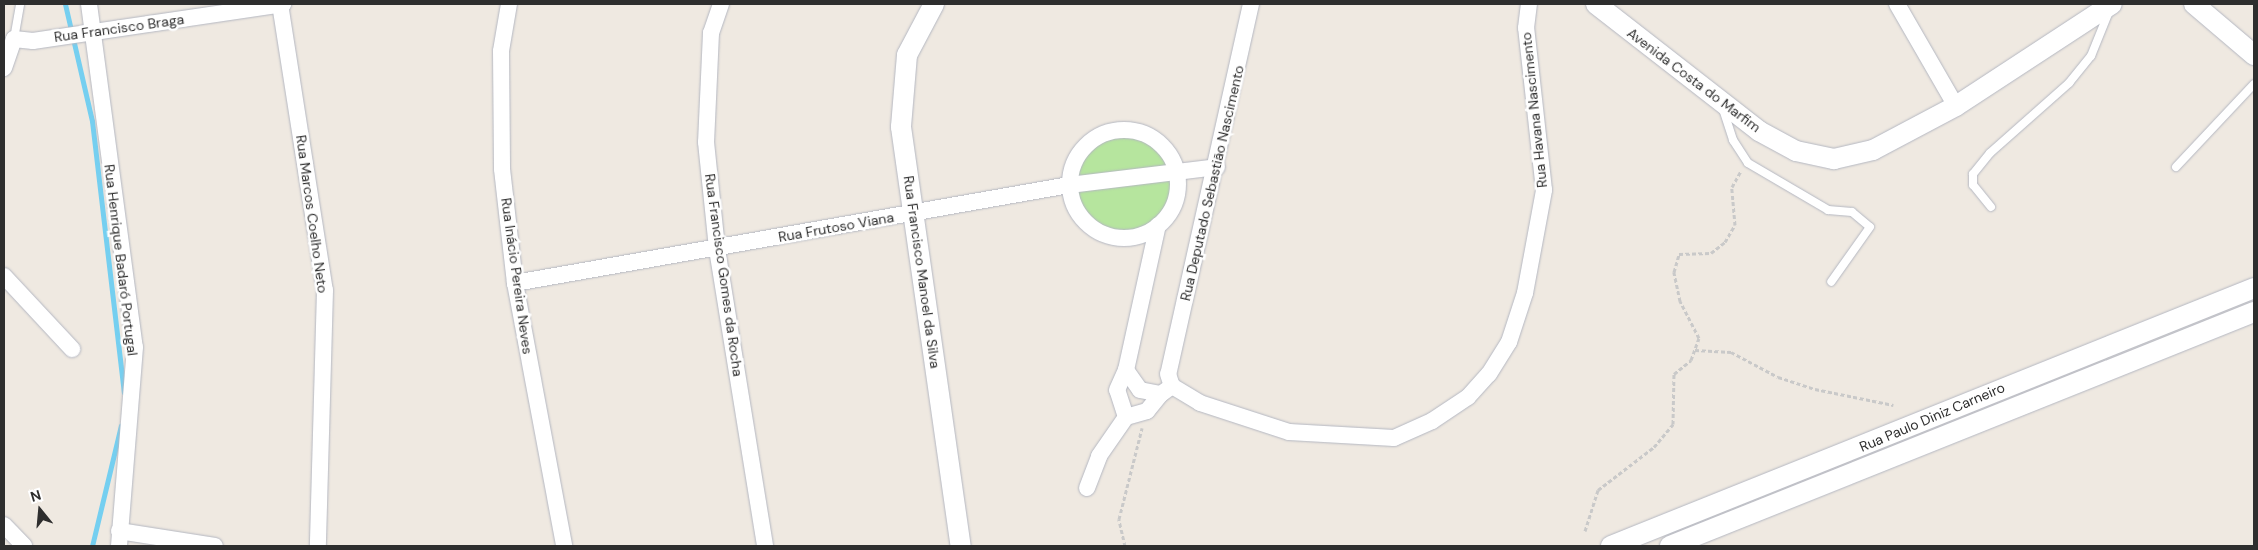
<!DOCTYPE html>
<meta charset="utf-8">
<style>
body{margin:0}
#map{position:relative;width:2258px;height:550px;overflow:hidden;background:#efe9e1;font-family:"DM Sans",sans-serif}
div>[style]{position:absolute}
.green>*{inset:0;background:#b6e59e}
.round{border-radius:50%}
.stream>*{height:5px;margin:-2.5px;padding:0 2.5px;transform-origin:2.5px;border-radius:2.5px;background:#75cff0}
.path>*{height:3px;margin-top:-1.5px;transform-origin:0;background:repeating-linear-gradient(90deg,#c9c9c9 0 4px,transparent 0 6.5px)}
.roads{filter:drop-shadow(0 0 1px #b4b7c1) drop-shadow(0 0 1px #b4b7c1)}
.service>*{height:8px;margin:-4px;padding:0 4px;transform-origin:4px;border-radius:4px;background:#fff}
.minor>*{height:16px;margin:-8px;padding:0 8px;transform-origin:8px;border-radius:8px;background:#fff}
.minor>.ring{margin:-8px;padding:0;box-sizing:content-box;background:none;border:16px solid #fff;border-radius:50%}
.tertiary>*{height:20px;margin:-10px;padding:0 10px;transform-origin:10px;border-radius:10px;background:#fff}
span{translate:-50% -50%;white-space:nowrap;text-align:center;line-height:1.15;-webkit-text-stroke:5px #fff;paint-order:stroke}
.street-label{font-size:14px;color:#2e2e2e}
.frame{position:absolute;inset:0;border:5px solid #2e2e2e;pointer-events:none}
.north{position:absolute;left:15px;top:485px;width:50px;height:50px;-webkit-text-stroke:4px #fff;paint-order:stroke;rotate:343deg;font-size:14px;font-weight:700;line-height:20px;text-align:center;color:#2e2e2e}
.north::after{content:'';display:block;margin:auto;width:18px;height:22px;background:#2e2e2e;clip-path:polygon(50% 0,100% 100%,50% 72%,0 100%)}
</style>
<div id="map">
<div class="green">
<i class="round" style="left:1070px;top:130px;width:108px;height:108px"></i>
</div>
<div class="stream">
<i style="left:65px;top:4px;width:120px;rotate:77deg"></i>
<i style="left:92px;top:121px;width:273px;rotate:83.3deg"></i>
<i style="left:92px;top:546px;width:124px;rotate:-76.5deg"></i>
</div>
<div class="path">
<i style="left:1695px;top:350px;width:36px;rotate:3deg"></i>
<i style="left:1731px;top:352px;width:53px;rotate:28deg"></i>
<i style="left:1778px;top:377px;width:39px;rotate:18deg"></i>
<i style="left:1815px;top:389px;width:80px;rotate:11.6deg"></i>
<i style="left:1585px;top:531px;width:43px;rotate:-72.4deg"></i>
<i style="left:1598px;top:490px;width:71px;rotate:-37.5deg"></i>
<i style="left:1654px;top:447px;width:30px;rotate:-50deg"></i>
<i style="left:1673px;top:424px;width:50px;rotate:-88.9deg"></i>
<i style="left:1674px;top:374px;width:22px;rotate:-39deg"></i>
<i style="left:1691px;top:360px;width:23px;rotate:-70deg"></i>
<i style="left:1699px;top:338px;width:42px;rotate:-117.2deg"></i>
<i style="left:1680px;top:301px;width:30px;rotate:-102deg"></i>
<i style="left:1674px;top:272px;width:19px;rotate:-74deg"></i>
<i style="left:1679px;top:254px;width:32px;rotate:-2deg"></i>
<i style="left:1711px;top:253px;width:18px;rotate:-38deg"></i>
<i style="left:1725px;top:242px;width:20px;rotate:-60deg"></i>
<i style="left:1735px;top:225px;width:38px;rotate:-95deg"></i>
<i style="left:1732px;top:187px;width:18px;rotate:-61deg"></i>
<i style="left:1125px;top:546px;width:28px;rotate:-103deg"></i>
<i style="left:1119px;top:519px;width:94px;rotate:-75.8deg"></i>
</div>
<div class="roads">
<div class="service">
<i style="left:14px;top:39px;width:36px;rotate:-80deg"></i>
<i style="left:1723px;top:109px;width:33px;rotate:72deg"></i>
<i style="left:1733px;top:140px;width:27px;rotate:57deg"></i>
<i style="left:1748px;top:163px;width:93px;rotate:30.4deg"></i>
<i style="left:1828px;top:210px;width:24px;rotate:5deg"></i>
<i style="left:1852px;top:212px;width:23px;rotate:40deg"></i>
<i style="left:1870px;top:227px;width:67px;rotate:125.3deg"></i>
<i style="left:2176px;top:167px;width:114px;rotate:-46.8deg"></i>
<i style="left:1991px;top:207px;width:28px;rotate:-129deg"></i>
<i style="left:1973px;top:185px;width:11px;rotate:-90deg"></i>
<i style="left:1973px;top:174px;width:27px;rotate:-51deg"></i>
<i style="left:1990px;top:153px;width:106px;rotate:-41.5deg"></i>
<i style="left:2069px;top:83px;width:35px;rotate:-51deg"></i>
<i style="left:2091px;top:56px;width:51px;rotate:-68deg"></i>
</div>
<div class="minor">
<i style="left:89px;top:4px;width:346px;rotate:82.4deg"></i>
<i style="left:135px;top:347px;width:200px;rotate:94.6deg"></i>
<i style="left:280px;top:4px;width:290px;rotate:81.1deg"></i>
<i style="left:325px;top:290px;width:256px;rotate:91.6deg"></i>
<i style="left:509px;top:4px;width:48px;rotate:99.7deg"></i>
<i style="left:501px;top:51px;width:118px;rotate:89.5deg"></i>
<i style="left:502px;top:169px;width:115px;rotate:83.5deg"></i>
<i style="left:515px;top:283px;width:268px;rotate:79.4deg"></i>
<i style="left:721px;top:4px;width:31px;rotate:109deg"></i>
<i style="left:711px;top:33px;width:109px;rotate:92.6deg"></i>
<i style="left:706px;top:142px;width:108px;rotate:84.1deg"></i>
<i style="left:717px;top:249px;width:301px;rotate:80.8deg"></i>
<i style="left:1251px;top:4px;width:379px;rotate:102.6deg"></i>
<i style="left:1168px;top:374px;width:13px;rotate:72deg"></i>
<i style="left:1172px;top:386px;width:33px;rotate:31deg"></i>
<i style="left:1200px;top:403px;width:94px;rotate:18deg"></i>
<i style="left:1289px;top:432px;width:105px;rotate:3.3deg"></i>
<i style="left:1394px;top:438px;width:42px;rotate:-24.1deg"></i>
<i style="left:1432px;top:421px;width:43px;rotate:-33.7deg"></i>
<i style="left:1468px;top:397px;width:31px;rotate:-48deg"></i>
<i style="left:1489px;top:374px;width:38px;rotate:-58deg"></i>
<i style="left:1509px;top:342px;width:52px;rotate:-71.9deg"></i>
<i style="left:1525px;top:293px;width:105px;rotate:-79.5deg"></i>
<i style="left:1544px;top:190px;width:163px;rotate:-96.3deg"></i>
<i style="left:1526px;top:28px;width:24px;rotate:-83deg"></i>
<i style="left:1897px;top:4px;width:118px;rotate:60deg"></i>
<i style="left:14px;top:39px;width:19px;rotate:6deg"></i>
<i style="left:33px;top:41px;width:253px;rotate:-8.4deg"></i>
<i style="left:4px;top:68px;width:31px;rotate:-71deg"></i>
<i class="ring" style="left:1070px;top:130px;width:92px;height:92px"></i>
<i style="left:4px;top:276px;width:100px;rotate:47deg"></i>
<i style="left:515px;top:283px;width:563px;rotate:-10.03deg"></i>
<i style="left:1069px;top:185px;width:149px;rotate:-6.9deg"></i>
<i style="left:1126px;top:370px;width:24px;rotate:55deg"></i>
<i style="left:1140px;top:390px;width:21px;rotate:11deg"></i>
<i style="left:1161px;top:394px;width:14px;rotate:-36deg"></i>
<i style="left:1126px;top:417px;width:22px;rotate:-16deg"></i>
<i style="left:1147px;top:411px;width:22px;rotate:-51deg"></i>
<i style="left:1087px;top:488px;width:34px;rotate:-69deg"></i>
<i style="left:1099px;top:456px;width:47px;rotate:-55.3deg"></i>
<i style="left:1126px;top:417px;width:28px;rotate:-108deg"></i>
<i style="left:1117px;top:390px;width:22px;rotate:-66deg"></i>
<i style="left:1126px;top:370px;width:148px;rotate:-77.6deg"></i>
<i style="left:4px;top:525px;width:29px;rotate:46deg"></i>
<i style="left:119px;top:531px;width:97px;rotate:8.9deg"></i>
</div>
<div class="tertiary">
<i style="left:934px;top:4px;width:58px;rotate:117.9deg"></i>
<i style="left:907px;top:55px;width:72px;rotate:94.8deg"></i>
<i style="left:901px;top:127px;width:423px;rotate:81.9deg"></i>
<i style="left:1596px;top:4px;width:207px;rotate:37.9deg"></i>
<i style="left:1759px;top:131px;width:42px;rotate:28.4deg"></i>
<i style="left:1796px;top:151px;width:39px;rotate:12deg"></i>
<i style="left:1834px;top:159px;width:40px;rotate:-13deg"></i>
<i style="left:1873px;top:150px;width:94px;rotate:-27.9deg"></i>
<i style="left:1956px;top:106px;width:186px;rotate:-33.2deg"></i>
<i style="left:2194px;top:4px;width:79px;rotate:40.4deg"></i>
<i style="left:1611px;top:546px;width:693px;rotate:-21.86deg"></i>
<i style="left:1670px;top:546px;width:629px;rotate:-21.84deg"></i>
</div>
</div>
<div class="street-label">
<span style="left:119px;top:28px;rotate:-8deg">Rua Francisco Braga</span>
<span style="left:1694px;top:80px;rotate:37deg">Avenida Costa do Marfim</span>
<span style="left:1534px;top:110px;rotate:-96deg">Rua Havana Nascimento</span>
<span style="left:1212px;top:183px;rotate:-77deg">Rua Deputado Sebastião Nascimento</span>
<span style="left:312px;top:214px;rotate:82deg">Rua Marcos Coelho Neto</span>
<span style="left:836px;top:227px;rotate:-10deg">Rua Frutoso Viana</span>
<span style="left:121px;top:260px;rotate:83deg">Rua Henrique Badaró Portugal</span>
<span style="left:922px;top:272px;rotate:82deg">Rua Francisco Manoel da Silva</span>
<span style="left:724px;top:275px;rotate:82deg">Rua Francisco Gomes da Rocha</span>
<span style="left:517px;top:276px;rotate:82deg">Rua Inácio Pereira Neves</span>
<span style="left:1932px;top:417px;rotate:-23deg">Rua Paulo Diniz Carneiro</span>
</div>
<div class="frame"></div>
<div class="north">N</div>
</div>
